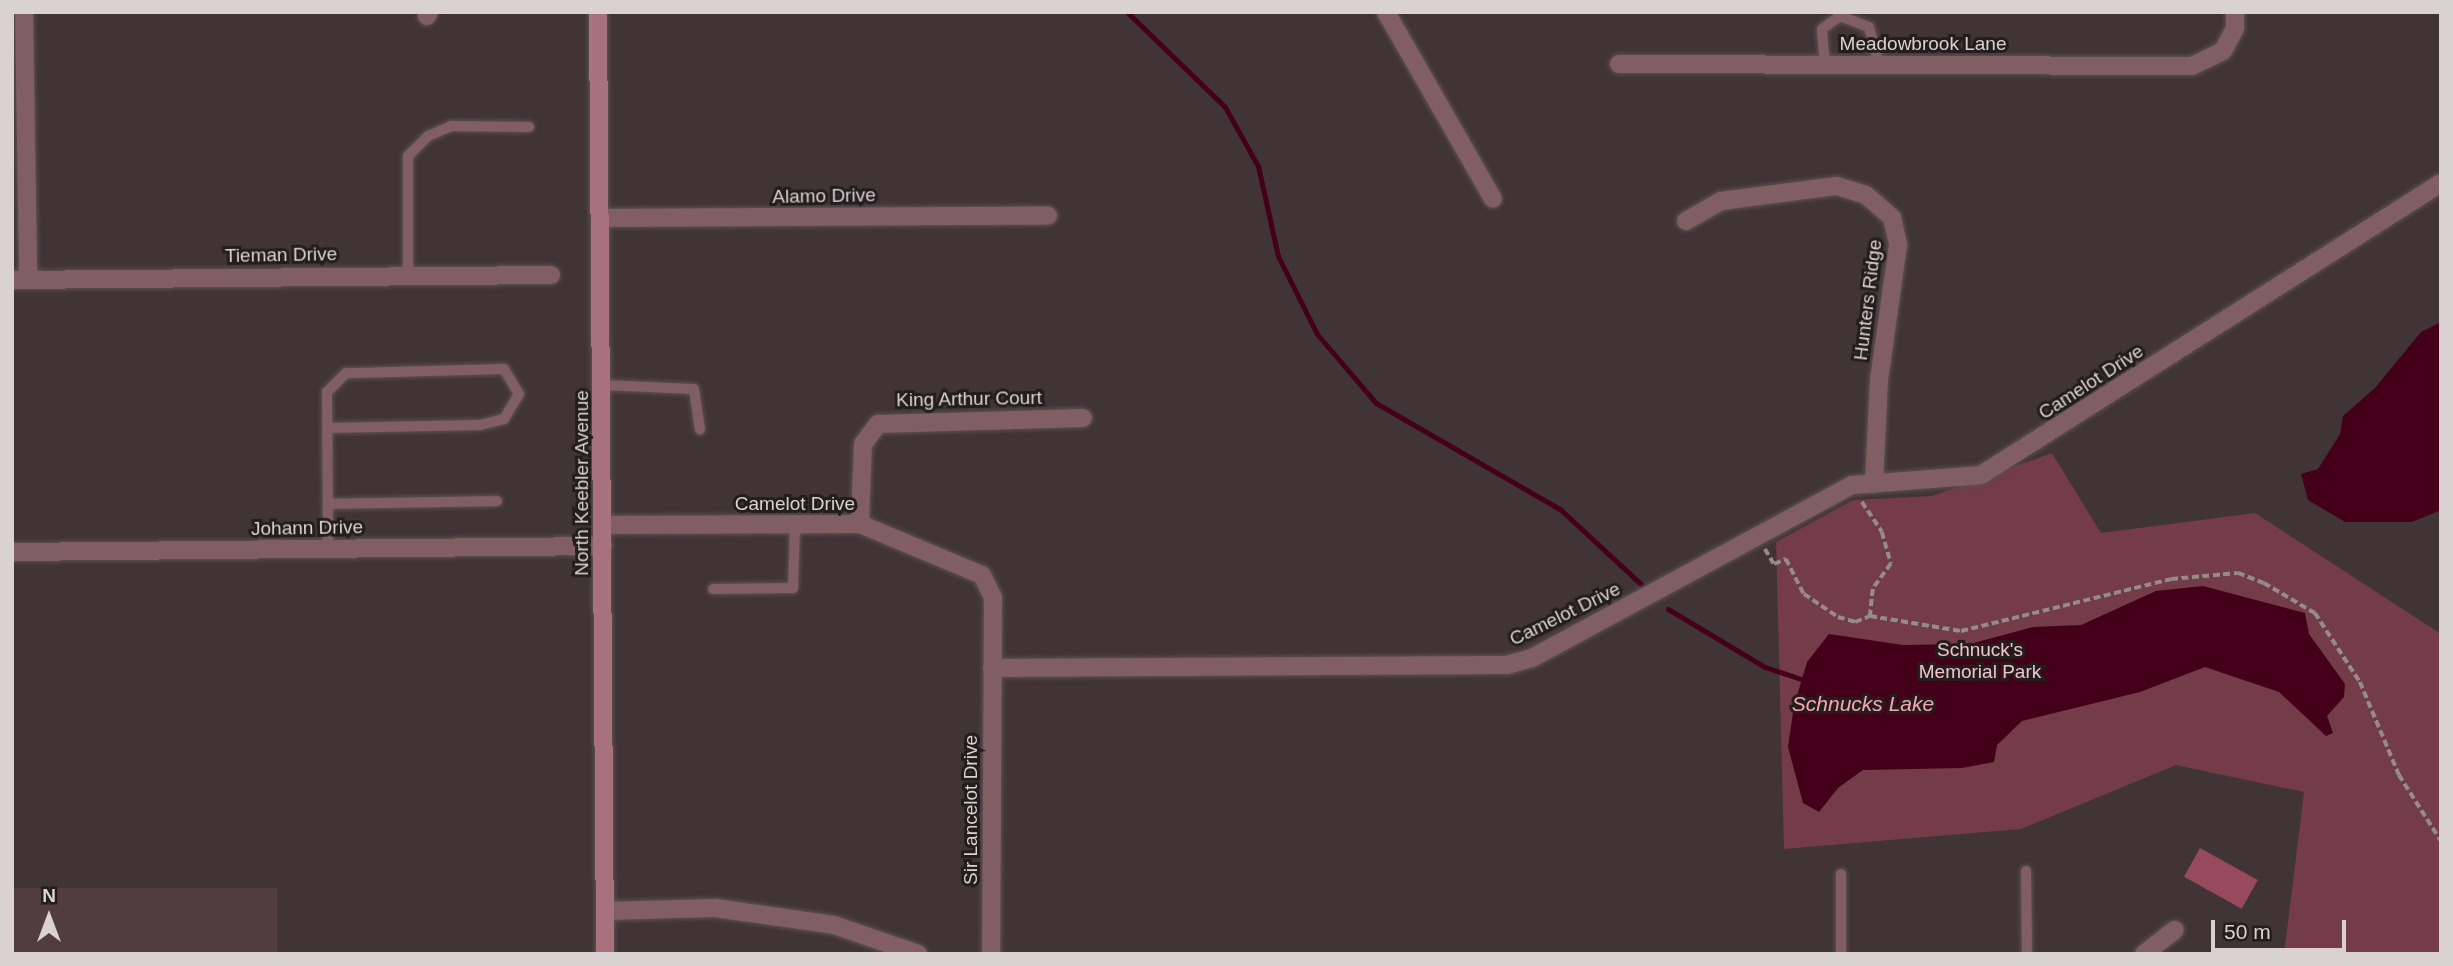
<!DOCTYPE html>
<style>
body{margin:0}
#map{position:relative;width:2453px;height:966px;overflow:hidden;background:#413436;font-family:Helvetica,sans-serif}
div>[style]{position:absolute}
.built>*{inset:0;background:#513d40;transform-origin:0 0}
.green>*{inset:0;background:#743b48}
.water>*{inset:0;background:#440018}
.stream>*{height:5px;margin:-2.5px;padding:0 2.5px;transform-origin:2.5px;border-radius:2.5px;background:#440018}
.building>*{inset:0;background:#964a5c;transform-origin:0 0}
.path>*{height:3.5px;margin-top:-1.75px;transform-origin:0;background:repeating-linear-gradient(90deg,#958a8c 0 7px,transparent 0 10.5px)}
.roads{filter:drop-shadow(0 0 2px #5d5052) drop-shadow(0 0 2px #5d5052)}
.lane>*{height:10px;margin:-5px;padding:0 5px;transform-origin:5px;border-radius:5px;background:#815e64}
.street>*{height:18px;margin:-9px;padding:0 9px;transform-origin:9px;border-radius:9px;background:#815e64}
.secondary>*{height:18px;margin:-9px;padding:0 9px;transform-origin:9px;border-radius:9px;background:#a8727d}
span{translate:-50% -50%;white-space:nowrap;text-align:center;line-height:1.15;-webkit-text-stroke:6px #231d1e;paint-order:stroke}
.street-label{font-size:19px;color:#dad1d3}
.park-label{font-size:19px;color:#f1c4cb}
.water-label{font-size:21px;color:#fba3b4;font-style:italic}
.frame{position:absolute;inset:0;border:14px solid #dad1d3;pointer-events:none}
.north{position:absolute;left:14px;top:882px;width:70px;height:70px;-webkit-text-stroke:5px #231d1e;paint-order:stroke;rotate:0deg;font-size:19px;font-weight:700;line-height:28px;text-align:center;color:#dad1d3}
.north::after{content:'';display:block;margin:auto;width:24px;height:32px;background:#dad1d3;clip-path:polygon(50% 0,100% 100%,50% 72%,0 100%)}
.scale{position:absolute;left:2211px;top:920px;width:135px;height:32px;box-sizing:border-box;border:4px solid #dad1d3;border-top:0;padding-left:9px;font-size:21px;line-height:24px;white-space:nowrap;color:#dad1d3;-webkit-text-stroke:5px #231d1e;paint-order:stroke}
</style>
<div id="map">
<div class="built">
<i style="left:12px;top:888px;width:265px;height:66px"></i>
</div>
<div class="green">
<i style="clip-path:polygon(2052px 453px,2101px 533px,2255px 513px,2441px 634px,2441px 954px,2284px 954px,2304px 792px,2176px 765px,2021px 829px,1784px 849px,1776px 542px,1853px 500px,1932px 496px)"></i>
</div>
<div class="water">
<i style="clip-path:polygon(2441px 322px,2441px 510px,2412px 522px,2345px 522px,2308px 500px,2301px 474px,2318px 469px,2340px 434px,2343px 416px,2375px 388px,2421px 332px)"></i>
<i style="clip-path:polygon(2203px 586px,2305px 613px,2309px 634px,2345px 684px,2344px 697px,2327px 716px,2333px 733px,2326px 736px,2279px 692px,2205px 667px,2140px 692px,2022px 721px,1997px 745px,1994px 762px,1962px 768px,1863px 770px,1838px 788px,1819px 812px,1803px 803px,1788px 747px,1794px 706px,1807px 662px,1829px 634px,1903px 645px,1970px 644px,2033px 627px,2081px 625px,2156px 591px)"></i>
</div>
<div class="stream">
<i style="left:1127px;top:12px;width:136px;rotate:44.1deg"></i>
<i style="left:1225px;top:107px;width:68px;rotate:60.8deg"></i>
<i style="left:1258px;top:166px;width:92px;rotate:77.5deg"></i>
<i style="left:1278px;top:256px;width:87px;rotate:63.4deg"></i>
<i style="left:1317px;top:334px;width:91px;rotate:49.5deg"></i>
<i style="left:1376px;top:403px;width:214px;rotate:30deg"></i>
<i style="left:1561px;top:510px;width:109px;rotate:42.8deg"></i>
<i style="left:1668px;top:609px;width:113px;rotate:30.9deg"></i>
<i style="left:1765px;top:667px;width:44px;rotate:18.4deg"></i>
</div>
<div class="building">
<i style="left:2200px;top:848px;width:66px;height:33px;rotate:29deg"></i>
</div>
<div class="path">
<i style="left:1862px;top:502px;width:36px;rotate:56deg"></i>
<i style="left:1882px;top:532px;width:33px;rotate:74deg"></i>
<i style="left:1891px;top:564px;width:31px;rotate:126deg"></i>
<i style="left:1873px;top:589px;width:27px;rotate:96deg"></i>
<i style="left:1765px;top:549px;width:17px;rotate:59deg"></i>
<i style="left:1774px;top:564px;width:13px;rotate:-23deg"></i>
<i style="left:1786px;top:559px;width:39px;rotate:63deg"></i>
<i style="left:1804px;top:594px;width:41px;rotate:34.1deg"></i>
<i style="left:1838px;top:617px;width:18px;rotate:16deg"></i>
<i style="left:1855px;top:622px;width:16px;rotate:-22deg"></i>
<i style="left:1870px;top:616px;width:92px;rotate:9.4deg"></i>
<i style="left:1961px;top:631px;width:216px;rotate:-13.9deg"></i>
<i style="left:2171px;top:579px;width:67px;rotate:-5.1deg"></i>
<i style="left:2238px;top:573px;width:28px;rotate:21deg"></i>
<i style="left:2264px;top:583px;width:59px;rotate:30.5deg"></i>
<i style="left:2315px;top:613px;width:82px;rotate:56.9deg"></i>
<i style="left:2360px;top:682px;width:101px;rotate:67.2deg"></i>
<i style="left:2399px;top:775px;width:78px;rotate:57.5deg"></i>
</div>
<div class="roads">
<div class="lane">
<i style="left:1825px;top:65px;width:36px;rotate:-95deg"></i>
<i style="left:1822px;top:29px;width:22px;rotate:-36deg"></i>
<i style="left:1840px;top:16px;width:31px;rotate:21deg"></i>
<i style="left:1869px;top:27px;width:39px;rotate:75deg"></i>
<i style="left:408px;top:274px;width:118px;rotate:-90deg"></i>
<i style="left:408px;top:156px;width:28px;rotate:-45deg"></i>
<i style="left:428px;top:136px;width:25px;rotate:-23deg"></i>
<i style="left:451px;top:126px;width:78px;rotate:0.7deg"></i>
<i style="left:602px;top:385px;width:92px;rotate:2.5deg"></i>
<i style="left:694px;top:389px;width:41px;rotate:81.7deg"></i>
<i style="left:328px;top:428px;width:152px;rotate:-1.1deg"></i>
<i style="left:480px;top:425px;width:25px;rotate:-14deg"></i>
<i style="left:504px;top:419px;width:29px;rotate:-59deg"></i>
<i style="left:519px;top:394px;width:29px;rotate:-121deg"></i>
<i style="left:504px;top:369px;width:158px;rotate:178.5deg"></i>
<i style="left:346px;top:373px;width:27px;rotate:135deg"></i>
<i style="left:327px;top:392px;width:157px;rotate:89.6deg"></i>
<i style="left:328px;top:504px;width:169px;rotate:-1deg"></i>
<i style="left:713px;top:589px;width:80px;rotate:-0.7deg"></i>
<i style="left:793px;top:588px;width:64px;rotate:-88.2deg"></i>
<i style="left:2026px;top:871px;width:83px;rotate:89.3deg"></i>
<i style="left:1841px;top:874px;width:80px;rotate:90deg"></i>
</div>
<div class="street">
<i style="left:24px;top:12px;width:268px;rotate:89.1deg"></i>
<i style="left:1386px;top:12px;width:215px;rotate:60.2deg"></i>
<i style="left:427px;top:16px;width:4px;rotate:-63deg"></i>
<i style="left:1619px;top:64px;width:573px;rotate:0.2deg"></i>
<i style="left:2192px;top:66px;width:34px;rotate:-26deg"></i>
<i style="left:2223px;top:51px;width:26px;rotate:-62deg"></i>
<i style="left:2235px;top:28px;width:16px;rotate:-90deg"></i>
<i style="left:601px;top:218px;width:447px;rotate:-0.3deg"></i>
<i style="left:1686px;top:221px;width:40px;rotate:-29.7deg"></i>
<i style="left:1721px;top:201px;width:117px;rotate:-7.4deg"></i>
<i style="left:1837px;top:186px;width:30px;rotate:17deg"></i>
<i style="left:1866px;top:195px;width:35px;rotate:41deg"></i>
<i style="left:1892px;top:218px;width:28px;rotate:77deg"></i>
<i style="left:1898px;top:245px;width:136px;rotate:98deg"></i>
<i style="left:1879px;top:380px;width:104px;rotate:92.8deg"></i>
<i style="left:12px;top:280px;width:539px;rotate:-0.53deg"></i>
<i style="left:860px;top:524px;width:80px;rotate:-87.9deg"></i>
<i style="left:863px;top:444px;width:25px;rotate:-53deg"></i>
<i style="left:878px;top:424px;width:205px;rotate:-1.7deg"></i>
<i style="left:603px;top:525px;width:257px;rotate:-0.2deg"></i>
<i style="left:860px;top:524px;width:132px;rotate:22.7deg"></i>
<i style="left:982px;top:575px;width:25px;rotate:64deg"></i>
<i style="left:993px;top:598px;width:356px;rotate:90.3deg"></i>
<i style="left:12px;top:552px;width:591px;rotate:-0.58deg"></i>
<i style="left:992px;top:668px;width:515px;rotate:-0.33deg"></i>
<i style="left:1507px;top:665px;width:26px;rotate:-16deg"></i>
<i style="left:1532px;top:658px;width:364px;rotate:-28.4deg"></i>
<i style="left:1852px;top:485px;width:129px;rotate:-4.4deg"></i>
<i style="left:1981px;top:475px;width:545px;rotate:-32.41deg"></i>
<i style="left:606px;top:911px;width:109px;rotate:-1.6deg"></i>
<i style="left:715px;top:908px;width:120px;rotate:8.1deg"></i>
<i style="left:834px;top:925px;width:89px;rotate:19deg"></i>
<i style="left:2144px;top:954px;width:39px;rotate:-38deg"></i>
</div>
<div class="secondary">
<i style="left:598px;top:12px;width:942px;rotate:89.57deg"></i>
</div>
</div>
<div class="street-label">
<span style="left:1923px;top:44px">Meadowbrook Lane</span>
<span style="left:824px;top:196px;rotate:-1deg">Alamo Drive</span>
<span style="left:281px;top:255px;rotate:-1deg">Tieman Drive</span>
<span style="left:1868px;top:300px;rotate:-83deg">Hunters Ridge</span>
<span style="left:2091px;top:382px;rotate:-33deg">Camelot Drive</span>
<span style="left:969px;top:399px;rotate:-1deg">King Arthur Court</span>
<span style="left:582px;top:483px;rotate:-90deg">North Keebler Avenue</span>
<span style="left:795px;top:504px">Camelot Drive</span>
<span style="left:307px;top:528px;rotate:-1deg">Johann Drive</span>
<span style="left:1565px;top:614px;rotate:-26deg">Camelot Drive</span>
<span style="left:971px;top:810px;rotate:-90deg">Sir Lancelot Drive</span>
</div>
<div class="park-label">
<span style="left:1980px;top:661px">Schnuck's<br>Memorial Park</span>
</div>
<div class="water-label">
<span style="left:1863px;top:704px">Schnucks Lake</span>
</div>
<div class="frame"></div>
<div class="north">N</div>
<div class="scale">50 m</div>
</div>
